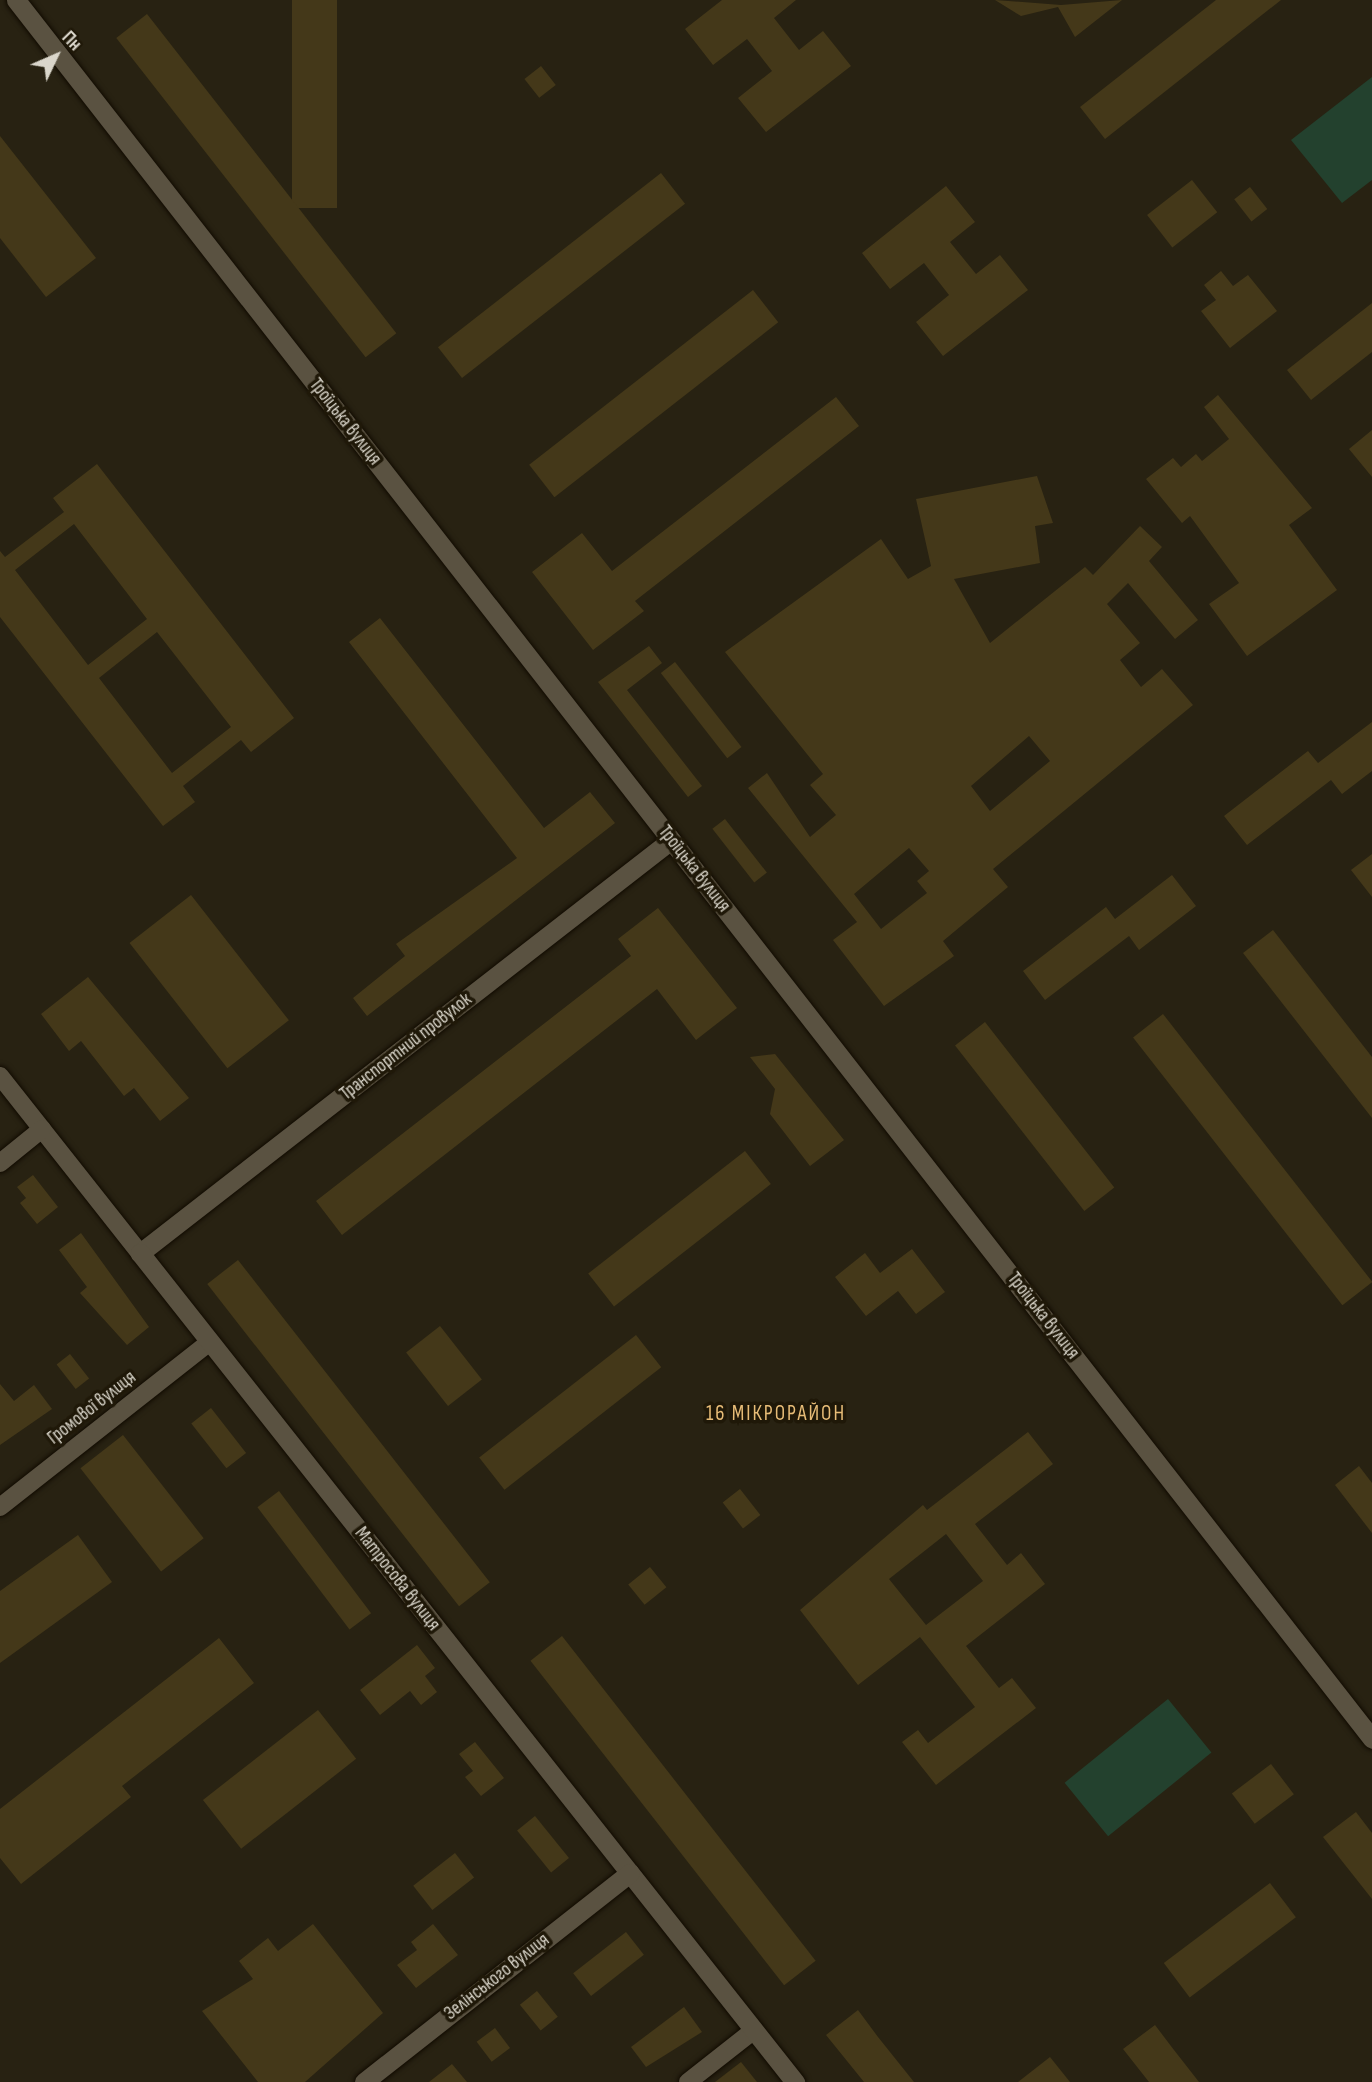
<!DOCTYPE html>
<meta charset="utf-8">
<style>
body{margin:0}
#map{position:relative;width:1372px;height:2082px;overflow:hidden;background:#282212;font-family:"Sofia Sans Condensed",sans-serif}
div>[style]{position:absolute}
.green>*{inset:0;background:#23412e;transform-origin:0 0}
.building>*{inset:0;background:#443819;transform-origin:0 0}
.roads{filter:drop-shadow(0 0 2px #110b01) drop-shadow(0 0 2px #110b01)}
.minor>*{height:18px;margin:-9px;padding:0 9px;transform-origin:9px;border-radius:9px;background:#5a5241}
.tertiary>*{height:19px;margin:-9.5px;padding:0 9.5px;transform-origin:9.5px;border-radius:9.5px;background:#5a5241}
span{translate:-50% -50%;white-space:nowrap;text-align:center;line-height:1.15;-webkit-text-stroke:7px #1f1808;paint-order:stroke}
.street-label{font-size:19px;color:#dad6cb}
.neighbourhood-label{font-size:21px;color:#e7bc77;letter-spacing:2px}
.north{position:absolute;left:21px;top:21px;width:70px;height:70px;-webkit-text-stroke:5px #1f1808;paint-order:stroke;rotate:46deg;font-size:19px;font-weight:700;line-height:28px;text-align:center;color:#dad6cb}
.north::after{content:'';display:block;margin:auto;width:24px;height:32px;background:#dad6cb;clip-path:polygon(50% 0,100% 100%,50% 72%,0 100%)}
</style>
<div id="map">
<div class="green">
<i style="clip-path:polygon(1372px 77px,1372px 180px,1342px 203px,1291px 140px)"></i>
<i style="left:1168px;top:1699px;width:69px;height:133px;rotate:51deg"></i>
</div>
<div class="building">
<i style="left:292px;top:0;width:45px;height:208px"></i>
<i style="clip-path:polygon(722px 0,796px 0,774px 18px,799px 50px,823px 31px,851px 66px,766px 132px,738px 98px,772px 71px,747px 39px,713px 65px,685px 29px)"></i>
<i style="clip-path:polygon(995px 0,1061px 5px,1122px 0,1075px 37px,1058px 7px,1021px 16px)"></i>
<i style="clip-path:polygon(1216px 0,1281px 0,1105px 139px,1080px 107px)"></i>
<i style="left:147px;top:14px;width:405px;height:39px;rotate:52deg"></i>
<i style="left:541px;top:66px;width:24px;height:21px;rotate:52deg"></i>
<i style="clip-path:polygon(0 136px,96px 258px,46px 297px,0 238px)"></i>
<i style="left:661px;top:173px;width:39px;height:283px;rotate:52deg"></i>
<i style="left:1192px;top:180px;width:41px;height:57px;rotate:52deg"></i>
<i style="clip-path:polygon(946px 186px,975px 222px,950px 242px,976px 274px,1000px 255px,1028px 290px,943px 356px,916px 322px,949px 295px,924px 263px,890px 289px,862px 253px)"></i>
<i style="left:1250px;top:187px;width:28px;height:20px;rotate:52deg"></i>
<i style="clip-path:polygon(1221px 271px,1233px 286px,1248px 275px,1277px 311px,1230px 348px,1201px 311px,1216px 300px,1204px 285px)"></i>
<i style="left:753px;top:290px;width:41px;height:284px;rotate:52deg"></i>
<i style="clip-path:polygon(1372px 303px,1372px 352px,1311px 400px,1287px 370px)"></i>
<i style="clip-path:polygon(1218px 395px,1312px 508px,1289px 525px,1337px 590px,1247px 656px,1209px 604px,1239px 583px,1190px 516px,1182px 523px,1146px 479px,1173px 458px,1181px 467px,1196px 454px,1202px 461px,1229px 439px,1204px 407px)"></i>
<i style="clip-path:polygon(836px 397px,859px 426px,635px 601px,644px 611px,593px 650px,532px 572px,582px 533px,612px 571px)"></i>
<i style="clip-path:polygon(1372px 430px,1372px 477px,1349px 449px)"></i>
<i style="clip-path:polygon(evenodd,97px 464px,294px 718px,251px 752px,241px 740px,183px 786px,195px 802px,163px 826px,0 617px,0 551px,5px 557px,64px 512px,53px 498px,97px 464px,74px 524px,147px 619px,88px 665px,15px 570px,74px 524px,97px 464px,157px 632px,231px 727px,172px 773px,99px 678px,157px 632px)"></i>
<i style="clip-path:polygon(evenodd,1037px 476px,1053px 523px,1035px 526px,1040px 563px,954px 579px,990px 643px,1085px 567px,1093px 575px,1140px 526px,1162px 547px,1149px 561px,1198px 620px,1175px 639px,1128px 583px,1107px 604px,1140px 643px,1120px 660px,1141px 687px,1162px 669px,1193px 705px,993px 869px,1008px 887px,943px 941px,954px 956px,884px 1006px,833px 940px,857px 922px,748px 788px,767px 773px,810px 837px,836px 815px,810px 785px,823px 774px,725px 652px,881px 539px,908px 579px,931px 566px,916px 499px,1037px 476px,1029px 736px,1050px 761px,990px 811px,971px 786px,1029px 736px,1037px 476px,909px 848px,929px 871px,917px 881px,927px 893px,881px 929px,854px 894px,909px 848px)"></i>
<i style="clip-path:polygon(380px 618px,544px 828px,590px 792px,615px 823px,367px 1016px,353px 998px,405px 956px,396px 944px,517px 858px,349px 642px)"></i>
<i style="clip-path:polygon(649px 646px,662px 663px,627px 690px,702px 786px,688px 797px,598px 682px)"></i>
<i style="left:675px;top:662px;width:108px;height:18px;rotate:52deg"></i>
<i style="clip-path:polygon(1372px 722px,1372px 771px,1342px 794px,1331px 780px,1247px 845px,1224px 816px,1308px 751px,1318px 763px)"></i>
<i style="left:725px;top:819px;width:68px;height:16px;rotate:52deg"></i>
<i style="clip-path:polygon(1372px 854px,1372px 897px,1351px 870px)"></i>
<i style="clip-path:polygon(1172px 875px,1196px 906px,1139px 950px,1129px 936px,1045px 1000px,1023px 971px,1106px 907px,1115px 919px)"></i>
<i style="left:191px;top:895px;width:159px;height:78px;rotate:52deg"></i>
<i style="clip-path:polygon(658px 908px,737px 1008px,696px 1040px,657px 989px,342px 1235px,316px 1201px,631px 956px,618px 939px)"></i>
<i style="clip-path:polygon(1273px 930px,1372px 1057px,1372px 1118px,1243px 953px)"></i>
<i style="clip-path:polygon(88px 977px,189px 1098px,160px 1121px,134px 1088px,124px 1096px,81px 1041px,69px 1051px,41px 1014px)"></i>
<i style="left:1163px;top:1014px;width:340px;height:38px;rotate:52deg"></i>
<i style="left:985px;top:1022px;width:210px;height:38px;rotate:52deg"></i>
<i style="clip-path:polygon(775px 1054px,844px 1140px,810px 1166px,770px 1114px,775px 1089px,750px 1057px)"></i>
<i style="left:745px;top:1151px;width:42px;height:199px;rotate:52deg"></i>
<i style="clip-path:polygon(33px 1175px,58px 1207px,37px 1224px,20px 1203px,26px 1198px,17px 1187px)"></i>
<i style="clip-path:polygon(81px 1233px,149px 1327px,127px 1345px,80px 1293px,87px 1287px,59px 1250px)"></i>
<i style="clip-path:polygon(912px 1249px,945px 1292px,916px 1314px,898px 1291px,866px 1316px,835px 1277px,865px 1253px,880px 1273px)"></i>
<i style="left:238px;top:1260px;width:409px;height:39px;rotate:52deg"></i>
<i style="left:440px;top:1326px;width:68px;height:43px;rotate:52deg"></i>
<i style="left:636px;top:1335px;width:41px;height:199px;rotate:52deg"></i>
<i style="left:70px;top:1354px;width:31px;height:17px;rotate:52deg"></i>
<i style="clip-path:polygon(0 1384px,14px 1401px,34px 1385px,52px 1409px,0 1445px)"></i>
<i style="left:211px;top:1408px;width:57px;height:25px;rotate:52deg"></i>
<i style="clip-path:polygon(evenodd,1028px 1432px,1053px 1464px,975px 1524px,1007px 1565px,1021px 1553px,1045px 1584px,966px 1646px,999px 1688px,1012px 1678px,1036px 1708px,936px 1785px,902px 1742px,918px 1730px,928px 1743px,975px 1707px,920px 1637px,858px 1685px,800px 1610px,923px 1505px,927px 1510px,1028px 1432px,946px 1534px,983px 1581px,926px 1625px,889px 1579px,946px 1534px)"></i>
<i style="left:123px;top:1435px;width:131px;height:54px;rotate:52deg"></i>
<i style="clip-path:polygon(1359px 1466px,1372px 1483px,1372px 1533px,1335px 1485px)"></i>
<i style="left:740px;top:1489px;width:33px;height:22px;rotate:52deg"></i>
<i style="left:279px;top:1491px;width:153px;height:27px;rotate:53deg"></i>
<i style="clip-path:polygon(78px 1535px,112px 1582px,0 1663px,0 1591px)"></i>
<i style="left:650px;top:1567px;width:26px;height:28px;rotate:51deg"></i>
<i style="left:562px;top:1636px;width:412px;height:40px;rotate:52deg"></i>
<i style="clip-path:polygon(219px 1638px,254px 1683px,122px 1786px,131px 1797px,21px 1884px,0 1858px,0 1809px)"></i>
<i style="clip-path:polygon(417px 1645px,435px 1668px,425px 1676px,437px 1692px,421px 1705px,410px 1691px,380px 1715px,360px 1690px)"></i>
<i style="left:318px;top:1710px;width:62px;height:146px;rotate:52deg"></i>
<i style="clip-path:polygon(475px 1742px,504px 1778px,481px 1796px,465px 1777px,473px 1771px,459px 1754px)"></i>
<i style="left:1271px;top:1764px;width:38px;height:49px;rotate:53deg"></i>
<i style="clip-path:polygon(1356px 1812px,1372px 1833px,1372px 1899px,1323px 1837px)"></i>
<i style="left:535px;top:1816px;width:54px;height:23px;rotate:51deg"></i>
<i style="left:455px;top:1853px;width:31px;height:53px;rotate:52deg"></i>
<i style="left:1270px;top:1883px;width:43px;height:133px;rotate:53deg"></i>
<i style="clip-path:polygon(313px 1924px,383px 2013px,305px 2082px,258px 2082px,202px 2011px,253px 1979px,239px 1961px,268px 1938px,278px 1951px)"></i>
<i style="clip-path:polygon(433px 1924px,458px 1955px,416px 1988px,397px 1965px,417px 1950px,411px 1942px)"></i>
<i style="left:626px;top:1932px;width:29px;height:67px;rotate:52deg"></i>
<i style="left:537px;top:1991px;width:33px;height:22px;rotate:51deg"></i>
<i style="clip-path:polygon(684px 2007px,702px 2032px,646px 2067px,631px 2047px)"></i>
<i style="clip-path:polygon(858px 2010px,878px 2037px,914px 2082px,864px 2082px,826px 2035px)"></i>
<i style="clip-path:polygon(1155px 2025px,1174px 2050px,1199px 2082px,1149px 2082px,1123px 2049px)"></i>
<i style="left:495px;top:2028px;width:25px;height:23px;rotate:53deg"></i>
<i style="clip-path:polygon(1050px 2057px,1070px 2082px,1018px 2082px)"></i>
<i style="clip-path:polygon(741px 2062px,757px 2082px,715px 2082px)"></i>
<i style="clip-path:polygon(452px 2064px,467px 2082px,429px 2082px)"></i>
</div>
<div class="roads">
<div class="minor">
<i style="left:0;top:1076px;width:226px;rotate:51.7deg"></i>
<i style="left:0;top:1163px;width:54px;rotate:-39deg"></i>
<i style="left:0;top:1507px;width:267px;rotate:-38.2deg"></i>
<i style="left:688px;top:2082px;width:84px;rotate:-38.2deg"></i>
</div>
<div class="tertiary">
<i style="left:16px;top:0;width:2205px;rotate:52.05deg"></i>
<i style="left:671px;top:840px;width:673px;rotate:142.13deg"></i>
<i style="left:140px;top:1253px;width:1057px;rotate:51.69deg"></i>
<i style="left:364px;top:2082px;width:338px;rotate:-38.2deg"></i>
</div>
</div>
<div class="street-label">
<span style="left:345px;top:422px;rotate:52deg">Троїцька вулиця</span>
<span style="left:694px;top:869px;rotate:52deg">Троїцька вулиця</span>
<span style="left:406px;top:1047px;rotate:-38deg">Транспортний провулок</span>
<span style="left:1043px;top:1316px;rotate:52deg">Троїцька вулиця</span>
<span style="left:92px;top:1408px;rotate:-38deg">Громової вулиця</span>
<span style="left:397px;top:1579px;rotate:52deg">Матросова вулиця</span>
<span style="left:497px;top:1977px;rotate:-38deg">Зелінського вулиця</span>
</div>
<div class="neighbourhood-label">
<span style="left:776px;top:1414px">16 МІКРОРАЙОН</span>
</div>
<div class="north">Пн</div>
</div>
